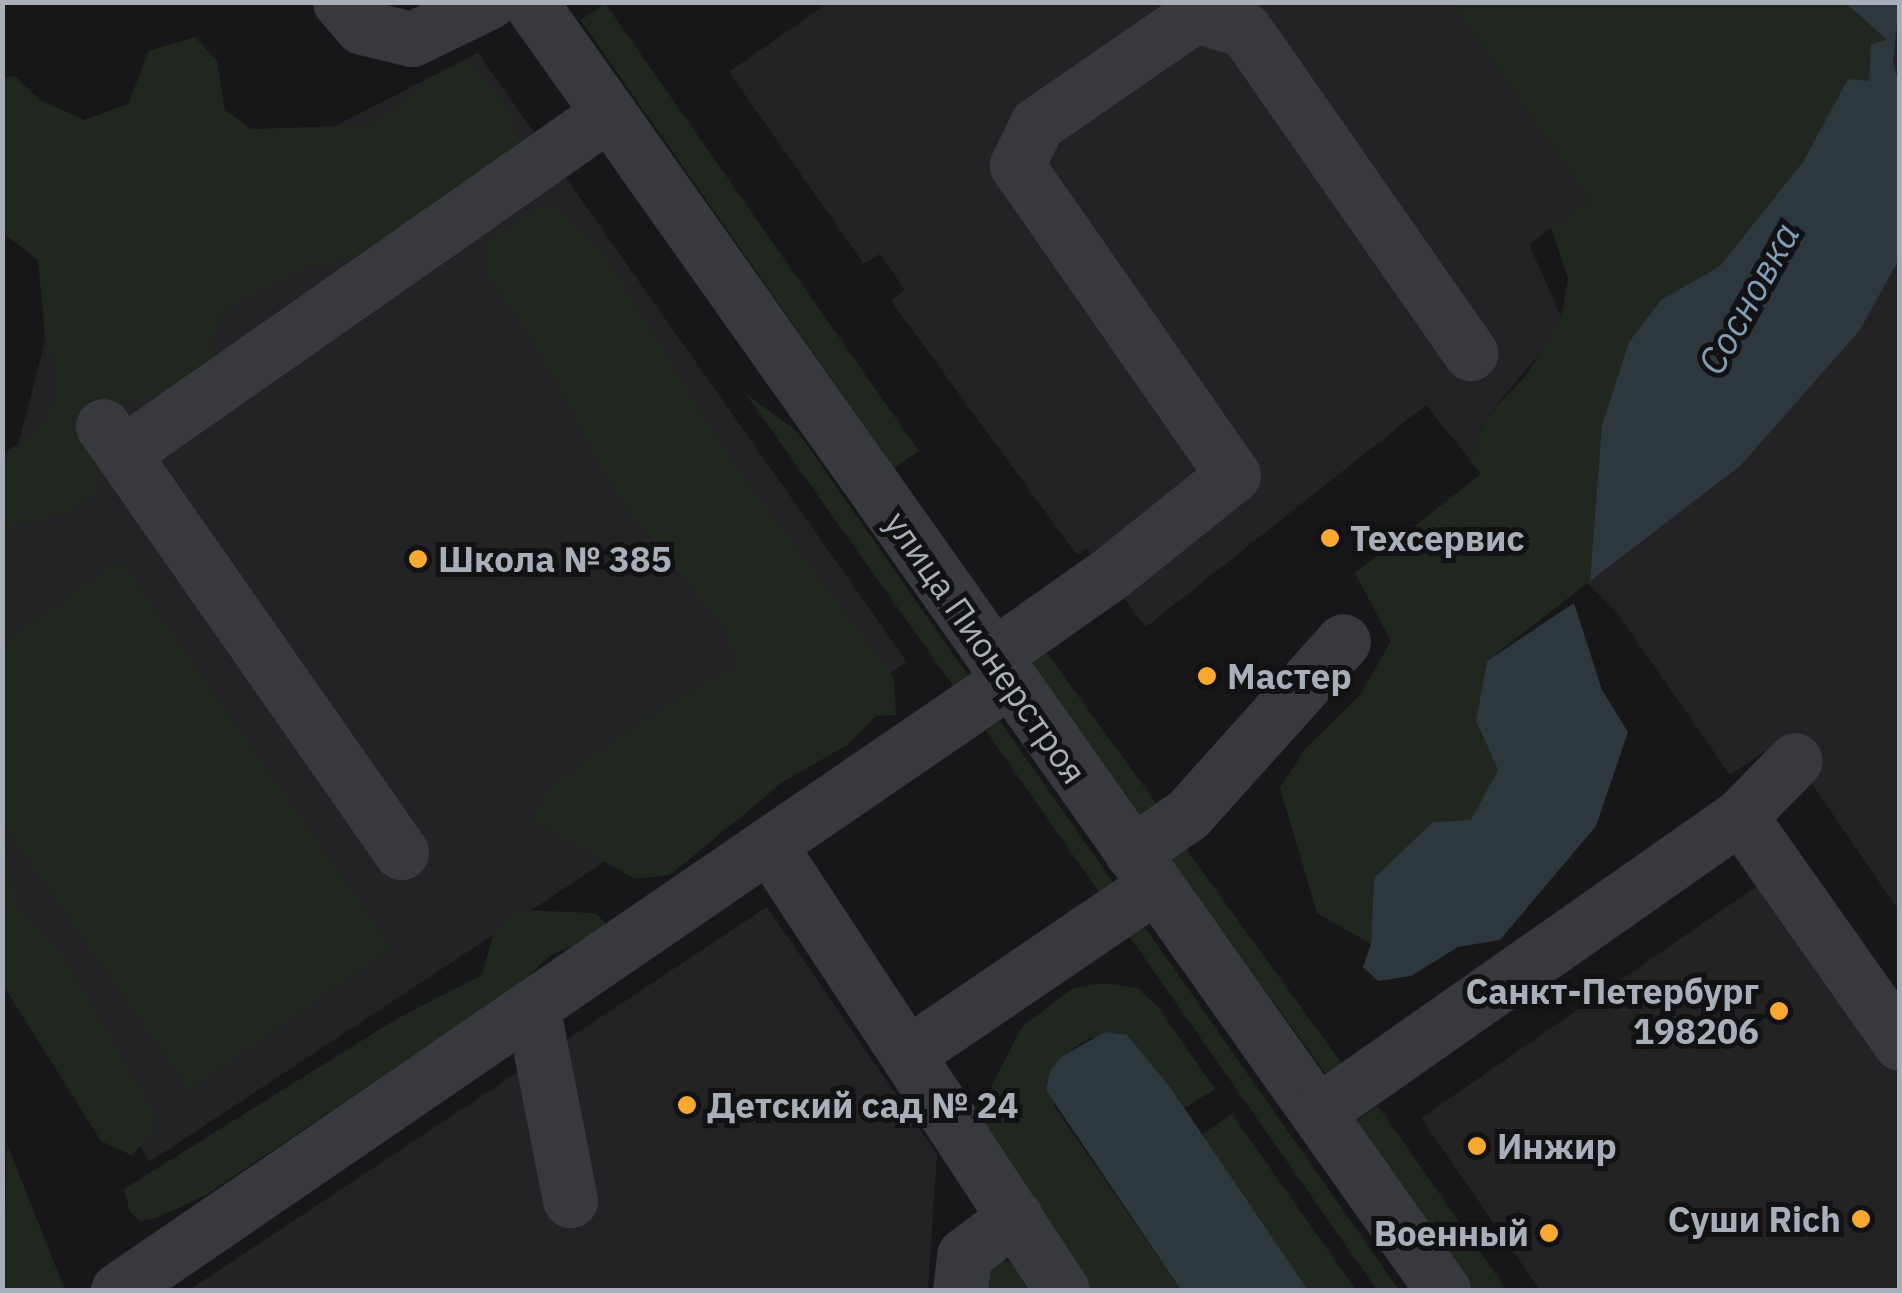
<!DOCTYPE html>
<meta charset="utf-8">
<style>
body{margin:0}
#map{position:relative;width:1902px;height:1293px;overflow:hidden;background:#171719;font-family:"IBM Plex Sans",sans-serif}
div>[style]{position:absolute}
.built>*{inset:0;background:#232326}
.green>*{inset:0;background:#1f271f;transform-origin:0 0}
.water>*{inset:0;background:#2c373e}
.minor>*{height:55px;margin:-27.5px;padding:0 27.5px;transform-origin:27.5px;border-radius:27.5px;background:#38393e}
.dots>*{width:28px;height:28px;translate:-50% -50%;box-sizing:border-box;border:5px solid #121214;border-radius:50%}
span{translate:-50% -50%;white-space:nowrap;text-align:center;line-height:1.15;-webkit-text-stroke:10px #121214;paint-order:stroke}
.poi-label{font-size:35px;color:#a9afb9;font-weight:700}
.left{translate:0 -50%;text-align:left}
.right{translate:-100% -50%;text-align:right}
.street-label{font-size:35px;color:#a9afb9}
.water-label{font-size:38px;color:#7f9fb5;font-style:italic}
.frame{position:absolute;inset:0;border:5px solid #a9afb9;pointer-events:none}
</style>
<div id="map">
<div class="built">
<i style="clip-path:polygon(828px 3px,1452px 3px,1590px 201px,1529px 244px,1560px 315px,1636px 162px,1542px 3px,1899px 3px,1899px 911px,1782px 740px,1730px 775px,1618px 614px,1481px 474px,1542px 351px,1484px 420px,1471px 461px,1426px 405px,1146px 627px,1086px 549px,1077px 555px,891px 301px,905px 290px,880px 254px,864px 264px,729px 72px)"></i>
<i style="clip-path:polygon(478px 53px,907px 662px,149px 1162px,3px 900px,2px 456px,19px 442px,65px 263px)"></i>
<i style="clip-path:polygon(1764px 881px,1899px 1077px,1899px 1290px,1540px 1290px,1421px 1118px)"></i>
<i style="clip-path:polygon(767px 907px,937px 1154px,928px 1290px,189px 1290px)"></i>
</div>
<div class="green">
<i style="left:605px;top:3px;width:547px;height:30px;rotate:55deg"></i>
<i style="clip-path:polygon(1452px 3px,1846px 3px,1888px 41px,1869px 82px,1848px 79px,1803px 162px,1719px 266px,1661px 300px,1602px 425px,1590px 581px,1487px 661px,1480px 731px,1498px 770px,1471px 821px,1374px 878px,1371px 944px,1317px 913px,1280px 788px,1305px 749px,1360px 695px,1391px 641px,1355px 573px,1481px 474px,1471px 461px,1484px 420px,1527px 374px,1561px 320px,1568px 279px,1551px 228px,1590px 201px)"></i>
<i style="clip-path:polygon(195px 37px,217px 61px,225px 110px,251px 129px,373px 125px,435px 76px,468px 61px,506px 105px,525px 153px,363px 255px,304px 268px,223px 312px,212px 337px,213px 363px,162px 394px,103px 408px,96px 493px,69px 511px,3px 529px,3px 461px,40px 427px,54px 403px,57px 372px,45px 336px,38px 260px,3px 233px,2px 78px,15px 76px,40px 100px,84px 120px,128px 104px,149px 51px)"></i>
<i style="clip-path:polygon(550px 202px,606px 257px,733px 464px,894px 678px,896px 715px,876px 716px,847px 745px,783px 782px,670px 875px,635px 879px,531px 820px,552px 786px,641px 721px,736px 666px,726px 630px,619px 498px,528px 332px,487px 276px,485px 243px)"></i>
<i style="clip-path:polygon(745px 393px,798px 432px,974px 684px,959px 694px)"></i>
<i style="clip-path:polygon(121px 560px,392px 948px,189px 1090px,3px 824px,3px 643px)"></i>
<i style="left:1039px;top:642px;width:210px;height:19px;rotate:54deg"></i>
<i style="left:1000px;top:721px;width:213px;height:17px;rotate:55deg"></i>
<i style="clip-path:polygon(2px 843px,12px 863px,14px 904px,63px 956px,154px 1112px,157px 1131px,131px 1155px,101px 1141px,3px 985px)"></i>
<i style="left:1186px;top:849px;width:279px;height:19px;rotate:54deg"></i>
<i style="clip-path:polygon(517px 910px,596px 913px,612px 931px,552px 954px,524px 981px,206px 1195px,156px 1218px,140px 1221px,130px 1212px,124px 1189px,398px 1018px,482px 975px,493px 935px)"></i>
<i style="left:1142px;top:923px;width:449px;height:18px;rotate:55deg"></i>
<i style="clip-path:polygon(1104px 983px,1137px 988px,1157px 1006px,1215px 1089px,1185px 1108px,1170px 1087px,1091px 1037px,1062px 1056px,1054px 1106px,1181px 1290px,1089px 1290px,984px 1131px,992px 1085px,1022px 1027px,1073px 988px)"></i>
<i style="left:1378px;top:1106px;width:225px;height:28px;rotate:55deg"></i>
<i style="clip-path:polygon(1232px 1114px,1356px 1290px,1308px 1290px,1202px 1134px)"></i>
<i style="clip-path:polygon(7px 1144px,65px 1290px,3px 1290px)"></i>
<i style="clip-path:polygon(1001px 1261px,1015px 1263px,1033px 1290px,978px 1290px,986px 1269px)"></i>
</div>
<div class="water">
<i style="clip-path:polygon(1846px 3px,1899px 3px,1893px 62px,1900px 87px,1899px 259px,1860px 330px,1740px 466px,1590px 581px,1602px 425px,1629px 342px,1661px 300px,1720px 266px,1803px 162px,1848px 79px,1869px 81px,1871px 44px,1887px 40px)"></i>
<i style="clip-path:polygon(1574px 603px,1602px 690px,1628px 732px,1596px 826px,1500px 940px,1458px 947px,1411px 976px,1378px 981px,1363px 967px,1371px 944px,1374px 878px,1433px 822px,1471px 820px,1498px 770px,1476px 721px,1487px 661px)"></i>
<i style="clip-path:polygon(1106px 1032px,1127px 1035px,1170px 1087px,1308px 1290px,1181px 1290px,1046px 1090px,1050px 1071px,1062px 1056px)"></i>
</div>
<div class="minor">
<i style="left:340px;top:2px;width:33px;rotate:49deg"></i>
<i style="left:362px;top:27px;width:51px;rotate:13.5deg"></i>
<i style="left:412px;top:39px;width:85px;rotate:-26deg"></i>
<i style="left:530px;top:2px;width:1579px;rotate:54.67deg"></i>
<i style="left:103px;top:426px;width:520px;rotate:55.03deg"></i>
<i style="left:123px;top:453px;width:593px;rotate:-34.98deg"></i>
<i style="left:993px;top:656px;width:139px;rotate:-35.1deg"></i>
<i style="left:1107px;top:576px;width:161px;rotate:-38.7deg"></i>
<i style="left:1233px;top:475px;width:378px;rotate:-124.9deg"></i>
<i style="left:1017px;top:165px;width:46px;rotate:-64deg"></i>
<i style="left:1037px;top:124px;width:192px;rotate:-34.6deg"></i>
<i style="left:1195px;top:15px;width:52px;rotate:16.7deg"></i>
<i style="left:1245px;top:30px;width:394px;rotate:55.1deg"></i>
<i style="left:1740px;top:816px;width:278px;rotate:54.8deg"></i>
<i style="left:771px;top:848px;width:529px;rotate:56.64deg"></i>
<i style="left:1132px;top:853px;width:68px;rotate:-34.9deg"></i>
<i style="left:1188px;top:814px;width:232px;rotate:-48.1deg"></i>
<i style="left:532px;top:1006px;width:198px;rotate:78.9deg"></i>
<i style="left:909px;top:1053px;width:297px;rotate:-34.2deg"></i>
<i style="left:1318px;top:1112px;width:515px;rotate:-35.05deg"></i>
<i style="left:1740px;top:816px;width:78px;rotate:-45.5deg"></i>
<i style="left:118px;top:1290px;width:1080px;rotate:-34.4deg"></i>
<i style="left:960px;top:1290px;width:35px;rotate:-83deg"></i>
<i style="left:964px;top:1255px;width:64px;rotate:-36.7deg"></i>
</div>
<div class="dots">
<i style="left:1330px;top:538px;background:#f8a830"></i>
<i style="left:418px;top:559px;background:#f8a830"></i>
<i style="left:1207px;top:676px;background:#f8a830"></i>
<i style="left:1779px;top:1011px;background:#f8a830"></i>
<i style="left:687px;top:1105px;background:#f8a830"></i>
<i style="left:1477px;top:1146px;background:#f8a830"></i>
<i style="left:1861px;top:1219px;background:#f8a830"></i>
<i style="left:1549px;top:1233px;background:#f8a830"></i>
</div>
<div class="poi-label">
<span class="left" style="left:1350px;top:538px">Техсервис</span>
<span class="left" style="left:438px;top:559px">Школа № 385</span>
<span class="left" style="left:1227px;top:676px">Мастер</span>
<span class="right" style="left:1759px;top:1011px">Санкт-Петербург<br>198206</span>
<span class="left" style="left:707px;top:1105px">Детский сад № 24</span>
<span class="left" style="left:1497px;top:1146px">Инжир</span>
<span class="right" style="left:1841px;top:1219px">Суши Rich</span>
<span class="right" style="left:1529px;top:1233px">Военный</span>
</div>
<div class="street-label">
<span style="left:986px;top:647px;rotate:55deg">улица Пионерстроя</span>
</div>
<div class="water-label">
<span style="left:1748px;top:298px;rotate:-61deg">Сосновка</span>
</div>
<div class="frame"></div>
</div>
